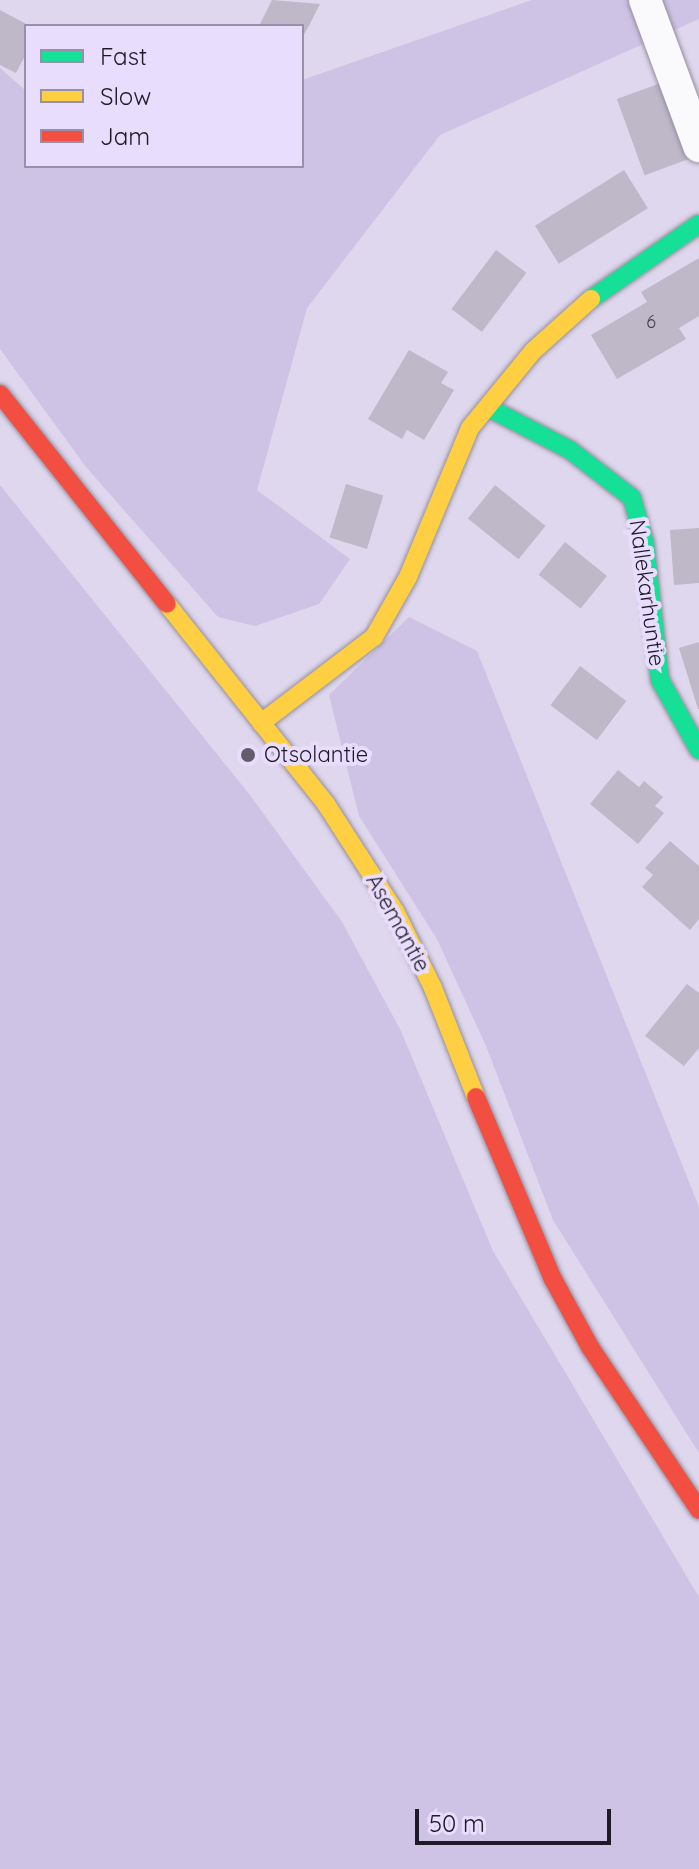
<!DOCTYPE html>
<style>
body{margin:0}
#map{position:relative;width:699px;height:1869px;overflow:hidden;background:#dfd7ed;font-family:Quicksand,sans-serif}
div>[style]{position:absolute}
.green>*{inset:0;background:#cec2e5}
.building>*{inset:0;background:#beb8c9;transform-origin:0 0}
.roads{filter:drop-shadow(0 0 2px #948e9e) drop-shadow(0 0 2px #948e9e)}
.street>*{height:32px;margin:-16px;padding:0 16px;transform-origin:16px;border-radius:16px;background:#faf9fc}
.fast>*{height:18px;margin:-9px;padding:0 9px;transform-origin:9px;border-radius:9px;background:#16e098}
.slow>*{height:18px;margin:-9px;padding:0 9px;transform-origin:9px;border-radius:9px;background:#ffcf43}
.jam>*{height:18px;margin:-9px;padding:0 9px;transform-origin:9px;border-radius:9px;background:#f24e42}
.dots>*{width:22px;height:22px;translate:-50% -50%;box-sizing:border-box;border:4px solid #e8ddfd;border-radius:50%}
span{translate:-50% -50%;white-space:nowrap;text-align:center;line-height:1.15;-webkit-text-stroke:8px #e8ddfd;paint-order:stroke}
.number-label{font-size:18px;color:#474250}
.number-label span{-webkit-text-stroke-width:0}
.street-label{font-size:22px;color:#1f1a28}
.poi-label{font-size:22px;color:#1f1a28}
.left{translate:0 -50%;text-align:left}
.legend{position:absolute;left:24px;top:24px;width:280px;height:144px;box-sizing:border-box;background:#e8ddfd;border:2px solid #988fa8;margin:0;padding:10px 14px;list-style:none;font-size:24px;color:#1f1a28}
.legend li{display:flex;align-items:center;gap:16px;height:40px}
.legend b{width:40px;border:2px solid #988fa8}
.scale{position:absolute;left:415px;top:1809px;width:196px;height:36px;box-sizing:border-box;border:4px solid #1f1a28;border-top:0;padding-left:10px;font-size:24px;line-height:28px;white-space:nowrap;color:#1f1a28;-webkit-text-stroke:6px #e8ddfd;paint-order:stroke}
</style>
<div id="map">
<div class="green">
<i style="clip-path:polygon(532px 0,699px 0,699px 19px,440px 135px,307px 308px,257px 490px,350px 559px,319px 604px,255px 626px,218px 617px,86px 467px,0 349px,0 68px,26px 91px,26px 166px,302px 166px,302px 80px)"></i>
<i style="clip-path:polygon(0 485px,250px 795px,342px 922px,401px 1031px,493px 1251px,699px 1597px,699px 1869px,0 1869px)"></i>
<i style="clip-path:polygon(409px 617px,477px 651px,699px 1207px,699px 1453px,553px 1220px,486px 1046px,437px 939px,359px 816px,329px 695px)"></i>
</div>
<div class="building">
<i style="clip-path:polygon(272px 0,320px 4px,302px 39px,302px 26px,259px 26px)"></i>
<i style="clip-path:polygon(0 10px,30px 26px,26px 26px,26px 54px,16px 73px,0 65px)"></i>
<i style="left:661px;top:83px;width:81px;height:47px;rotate:70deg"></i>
<i style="left:624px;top:170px;width:45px;height:105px;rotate:58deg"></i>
<i style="left:496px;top:250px;width:38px;height:74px;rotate:37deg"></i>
<i style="clip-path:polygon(699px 258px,699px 316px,679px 328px,686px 339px,617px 379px,591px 335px,647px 302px,641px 292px)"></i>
<i style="clip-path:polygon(409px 350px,448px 372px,441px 383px,454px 390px,424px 440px,407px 430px,402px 439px,368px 419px)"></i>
<i style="left:346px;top:484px;width:39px;height:56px;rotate:17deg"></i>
<i style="left:495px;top:485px;width:65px;height:43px;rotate:39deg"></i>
<i style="clip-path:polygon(699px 528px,699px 583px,674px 585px,670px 530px)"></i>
<i style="left:565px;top:542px;width:54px;height:42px;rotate:39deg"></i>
<i style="clip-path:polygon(699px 642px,699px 709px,698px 709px,679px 648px)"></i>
<i style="left:580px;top:666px;width:58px;height:49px;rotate:37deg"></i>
<i style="clip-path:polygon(618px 770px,639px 787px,644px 781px,663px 797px,655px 806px,664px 813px,638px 844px,590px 804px)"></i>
<i style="clip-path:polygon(670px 841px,699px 866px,699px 919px,690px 930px,642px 887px,653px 875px,645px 868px)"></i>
<i style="clip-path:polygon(687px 984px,699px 993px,699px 1048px,684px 1066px,645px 1036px)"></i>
</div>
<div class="roads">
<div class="street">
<i style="left:645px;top:0;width:156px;rotate:69.7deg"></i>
</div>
<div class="fast">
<i style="left:591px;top:299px;width:131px;rotate:-34.8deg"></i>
<i style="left:491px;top:409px;width:89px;rotate:27.4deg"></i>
<i style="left:570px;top:450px;width:78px;rotate:37.7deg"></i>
<i style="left:632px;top:498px;width:48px;rotate:74.2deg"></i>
<i style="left:645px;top:544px;width:137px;rotate:83.7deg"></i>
<i style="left:660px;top:680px;width:80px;rotate:60.9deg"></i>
</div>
<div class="slow">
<i style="left:167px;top:604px;width:256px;rotate:51.5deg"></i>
<i style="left:326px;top:804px;width:127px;rotate:57.2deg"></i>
<i style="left:395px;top:911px;width:86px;rotate:63.7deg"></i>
<i style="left:433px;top:988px;width:117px;rotate:68.5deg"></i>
<i style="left:261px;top:723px;width:142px;rotate:-37.3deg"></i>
<i style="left:374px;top:637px;width:69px;rotate:-60.5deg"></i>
<i style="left:408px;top:577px;width:161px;rotate:-67.4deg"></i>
<i style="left:470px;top:428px;width:99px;rotate:-50.7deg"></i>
<i style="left:533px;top:351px;width:78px;rotate:-41.9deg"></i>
</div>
<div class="jam">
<i style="left:0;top:394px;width:268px;rotate:51.5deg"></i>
<i style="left:476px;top:1097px;width:198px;rotate:67.1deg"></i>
<i style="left:553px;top:1279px;width:77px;rotate:61.4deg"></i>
<i style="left:590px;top:1347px;width:196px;rotate:56.2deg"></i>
</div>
</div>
<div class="dots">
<i style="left:248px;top:755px;background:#625c6d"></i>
</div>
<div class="number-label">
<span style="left:651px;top:322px">6</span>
</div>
<div class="street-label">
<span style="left:647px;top:593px;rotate:82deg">Nallekarhuntie</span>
<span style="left:398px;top:923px;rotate:61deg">Asemantie</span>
</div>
<div class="poi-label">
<span class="left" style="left:264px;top:755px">Otsolantie</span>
</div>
<ul class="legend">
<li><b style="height:10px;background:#16e098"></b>Fast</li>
<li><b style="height:10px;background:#ffcf43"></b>Slow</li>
<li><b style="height:10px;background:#f24e42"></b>Jam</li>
</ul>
<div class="scale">50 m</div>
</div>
